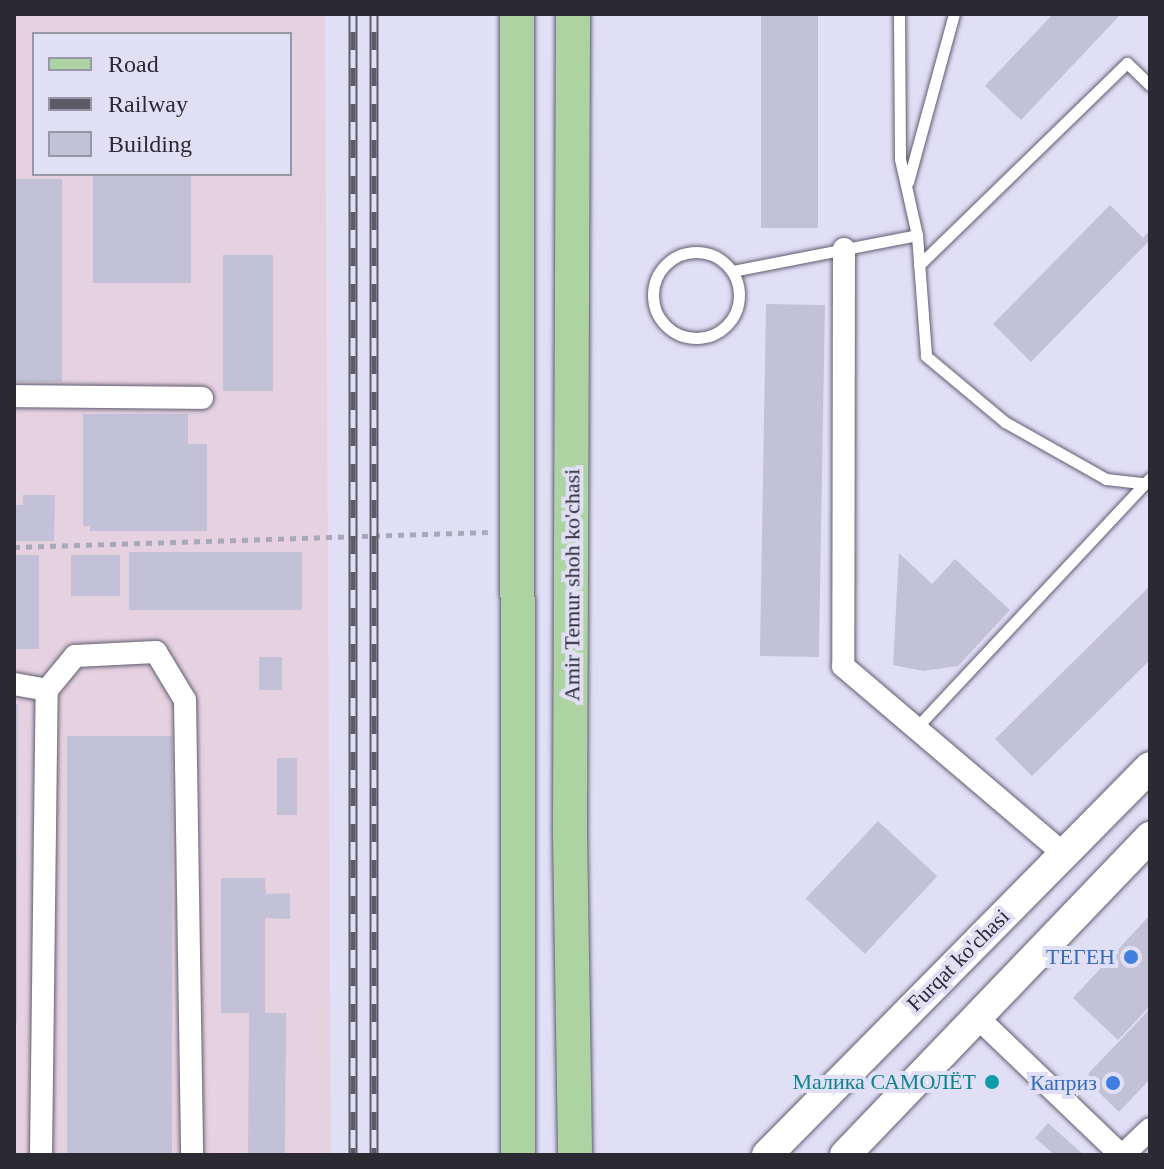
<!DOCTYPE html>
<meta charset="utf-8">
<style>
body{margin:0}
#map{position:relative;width:1164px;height:1169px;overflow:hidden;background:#e1dff6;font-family:Georgia,serif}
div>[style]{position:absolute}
.industrial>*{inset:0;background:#e6d1e0}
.building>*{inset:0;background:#c3c1d7;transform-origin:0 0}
.path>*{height:5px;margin-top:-2.5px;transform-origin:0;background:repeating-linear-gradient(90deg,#a9a8ba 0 6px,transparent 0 12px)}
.roads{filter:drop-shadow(0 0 2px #605d71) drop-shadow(0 0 2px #605d71)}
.lane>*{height:11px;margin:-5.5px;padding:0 5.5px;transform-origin:5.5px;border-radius:5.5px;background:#fff}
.lane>.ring{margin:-5.5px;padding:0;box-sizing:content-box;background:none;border:11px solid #fff;border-radius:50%}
.street>*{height:22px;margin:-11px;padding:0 11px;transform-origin:11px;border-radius:11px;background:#fff}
.secondary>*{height:30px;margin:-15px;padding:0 15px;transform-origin:15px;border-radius:15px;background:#fff}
.primary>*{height:34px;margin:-17px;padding:0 17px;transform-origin:17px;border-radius:17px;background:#add3a2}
.rail>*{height:9px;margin-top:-4.5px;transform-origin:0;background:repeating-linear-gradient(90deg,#e1dff6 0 18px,#5d5b68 0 36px);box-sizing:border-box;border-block:2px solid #5d5b68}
.dots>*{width:22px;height:22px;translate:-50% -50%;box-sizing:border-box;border:4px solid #e1dff6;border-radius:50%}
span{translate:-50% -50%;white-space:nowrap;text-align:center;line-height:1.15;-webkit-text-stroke:8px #e1dff6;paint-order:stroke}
.street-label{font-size:22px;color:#2b2a33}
.shop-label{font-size:22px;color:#366cbe}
.right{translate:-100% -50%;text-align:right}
.culture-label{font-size:22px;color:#0d838f}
.frame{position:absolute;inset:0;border:16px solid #2b2a33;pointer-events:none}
.legend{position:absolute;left:32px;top:32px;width:260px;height:144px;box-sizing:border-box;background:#e1dff6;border:2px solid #9897a8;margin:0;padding:10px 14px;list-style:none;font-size:24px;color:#2b2a33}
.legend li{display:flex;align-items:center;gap:16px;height:40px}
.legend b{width:40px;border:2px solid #9897a8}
</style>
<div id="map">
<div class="industrial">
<i style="clip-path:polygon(evenodd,14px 14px,325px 14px,331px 1155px,14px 1155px,14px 14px,34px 34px,290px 34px,290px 174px,34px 174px,34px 34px)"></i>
</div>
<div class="building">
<i style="left:761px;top:14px;width:57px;height:214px"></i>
<i style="clip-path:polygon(1053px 14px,1121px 14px,1021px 120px,985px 86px)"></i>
<i style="left:93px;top:174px;width:98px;height:109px"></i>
<i style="left:15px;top:179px;width:47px;height:203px"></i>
<i style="clip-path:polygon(1110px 205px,1143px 238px,1150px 230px,1150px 244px,1148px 242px,1031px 362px,993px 324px)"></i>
<i style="left:223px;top:255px;width:50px;height:136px"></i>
<i style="left:766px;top:304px;width:59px;height:352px;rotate:1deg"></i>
<i style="clip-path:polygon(83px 414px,188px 414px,188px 444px,207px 444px,207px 531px,90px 531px,90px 526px,83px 526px)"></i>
<i style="clip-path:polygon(23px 495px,55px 495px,54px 541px,14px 541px,14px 505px,23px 505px)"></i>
<i style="left:129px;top:552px;width:173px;height:58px"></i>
<i style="clip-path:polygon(899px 553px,932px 584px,955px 559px,1010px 610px,958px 666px,923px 671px,893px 665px)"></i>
<i style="left:14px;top:555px;width:25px;height:94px"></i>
<i style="left:71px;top:555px;width:49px;height:41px"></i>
<i style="clip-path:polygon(1150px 586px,1150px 660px,1032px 776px,995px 739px)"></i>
<i style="left:259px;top:657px;width:23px;height:33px"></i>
<i style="clip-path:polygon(14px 704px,18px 704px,17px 1023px,14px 1023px)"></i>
<i style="left:67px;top:736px;width:105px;height:419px"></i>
<i style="left:277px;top:758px;width:20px;height:57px"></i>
<i style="left:878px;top:821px;width:81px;height:106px;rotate:43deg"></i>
<i style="clip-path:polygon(221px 878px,265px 878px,266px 894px,290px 893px,290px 919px,265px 918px,265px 1013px,286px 1013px,285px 1155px,248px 1155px,249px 1013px,221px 1013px)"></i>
<i style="clip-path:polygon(1150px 915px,1150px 1006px,1118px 1040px,1073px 998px)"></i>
<i style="clip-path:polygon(1150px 1009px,1150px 1079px,1119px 1112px,1084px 1078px)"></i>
<i style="clip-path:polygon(1048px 1123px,1084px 1155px,1055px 1155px,1035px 1138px)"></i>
</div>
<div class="path">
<i style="left:14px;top:547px;width:474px;rotate:-1.8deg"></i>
</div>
<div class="roads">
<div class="lane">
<i style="left:899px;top:14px;width:145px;rotate:89.6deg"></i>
<i style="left:900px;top:159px;width:78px;rotate:77.4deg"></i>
<i style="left:917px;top:235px;width:121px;rotate:85.7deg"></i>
<i style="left:926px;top:356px;width:103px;rotate:39.9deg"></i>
<i style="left:1005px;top:422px;width:116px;rotate:29.4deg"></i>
<i style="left:1106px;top:479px;width:44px;rotate:6.5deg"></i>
<i style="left:908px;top:182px;width:174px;rotate:-74.7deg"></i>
<i class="ring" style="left:653px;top:252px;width:75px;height:75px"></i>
<i style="left:919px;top:265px;width:290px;rotate:-44.2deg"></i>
<i style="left:1127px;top:63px;width:32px;rotate:44deg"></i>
<i style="left:732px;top:271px;width:188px;rotate:-11deg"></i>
<i style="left:916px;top:728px;width:342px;rotate:-46.9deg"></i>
</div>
<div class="street">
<i style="left:844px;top:249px;width:417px;rotate:90.1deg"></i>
<i style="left:843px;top:666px;width:292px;rotate:40.4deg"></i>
<i style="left:14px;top:396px;width:188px;rotate:0.6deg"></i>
<i style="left:14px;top:684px;width:34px;rotate:10deg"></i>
<i style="left:976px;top:1016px;width:201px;rotate:43.8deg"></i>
<i style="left:41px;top:1155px;width:465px;rotate:-89.3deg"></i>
<i style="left:47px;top:690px;width:44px;rotate:-50.5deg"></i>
<i style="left:75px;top:656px;width:81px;rotate:-2.8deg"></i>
<i style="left:156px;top:652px;width:56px;rotate:58.9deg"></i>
<i style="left:185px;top:700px;width:455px;rotate:89.1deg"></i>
<i style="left:1123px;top:1155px;width:37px;rotate:-44deg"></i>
</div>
<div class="secondary">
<i style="left:767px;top:1155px;width:545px;rotate:-45.37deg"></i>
<i style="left:845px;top:1155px;width:441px;rotate:-46.2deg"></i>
</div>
<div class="primary">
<i style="left:517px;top:14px;width:1141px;rotate:89.95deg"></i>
<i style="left:573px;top:14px;width:818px;rotate:90.21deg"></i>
<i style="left:570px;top:832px;width:323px;rotate:89.1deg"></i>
</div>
</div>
<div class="rail">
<i style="left:353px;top:14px;width:1141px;rotate:90deg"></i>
<i style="left:374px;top:14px;width:1141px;rotate:90deg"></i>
</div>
<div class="dots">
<i style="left:1131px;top:957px;background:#3f7fe0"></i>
<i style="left:992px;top:1082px;background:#0f9aa8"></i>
<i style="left:1113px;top:1083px;background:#3f7fe0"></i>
</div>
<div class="street-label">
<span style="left:572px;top:585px;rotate:-90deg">Amir Temur shoh ko'chasi</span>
<span style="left:958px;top:960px;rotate:-45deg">Furqat ko'chasi</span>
</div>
<div class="shop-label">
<span class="right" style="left:1115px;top:957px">ТЕГЕН</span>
<span class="right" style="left:1097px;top:1083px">Каприз</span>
</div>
<div class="culture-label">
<span class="right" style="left:976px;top:1082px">Малика САМОЛЁТ</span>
</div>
<div class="frame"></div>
<ul class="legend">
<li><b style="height:10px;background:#add3a2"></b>Road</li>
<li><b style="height:10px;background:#5d5b68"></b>Railway</li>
<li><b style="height:22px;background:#c3c1d7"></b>Building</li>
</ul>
</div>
